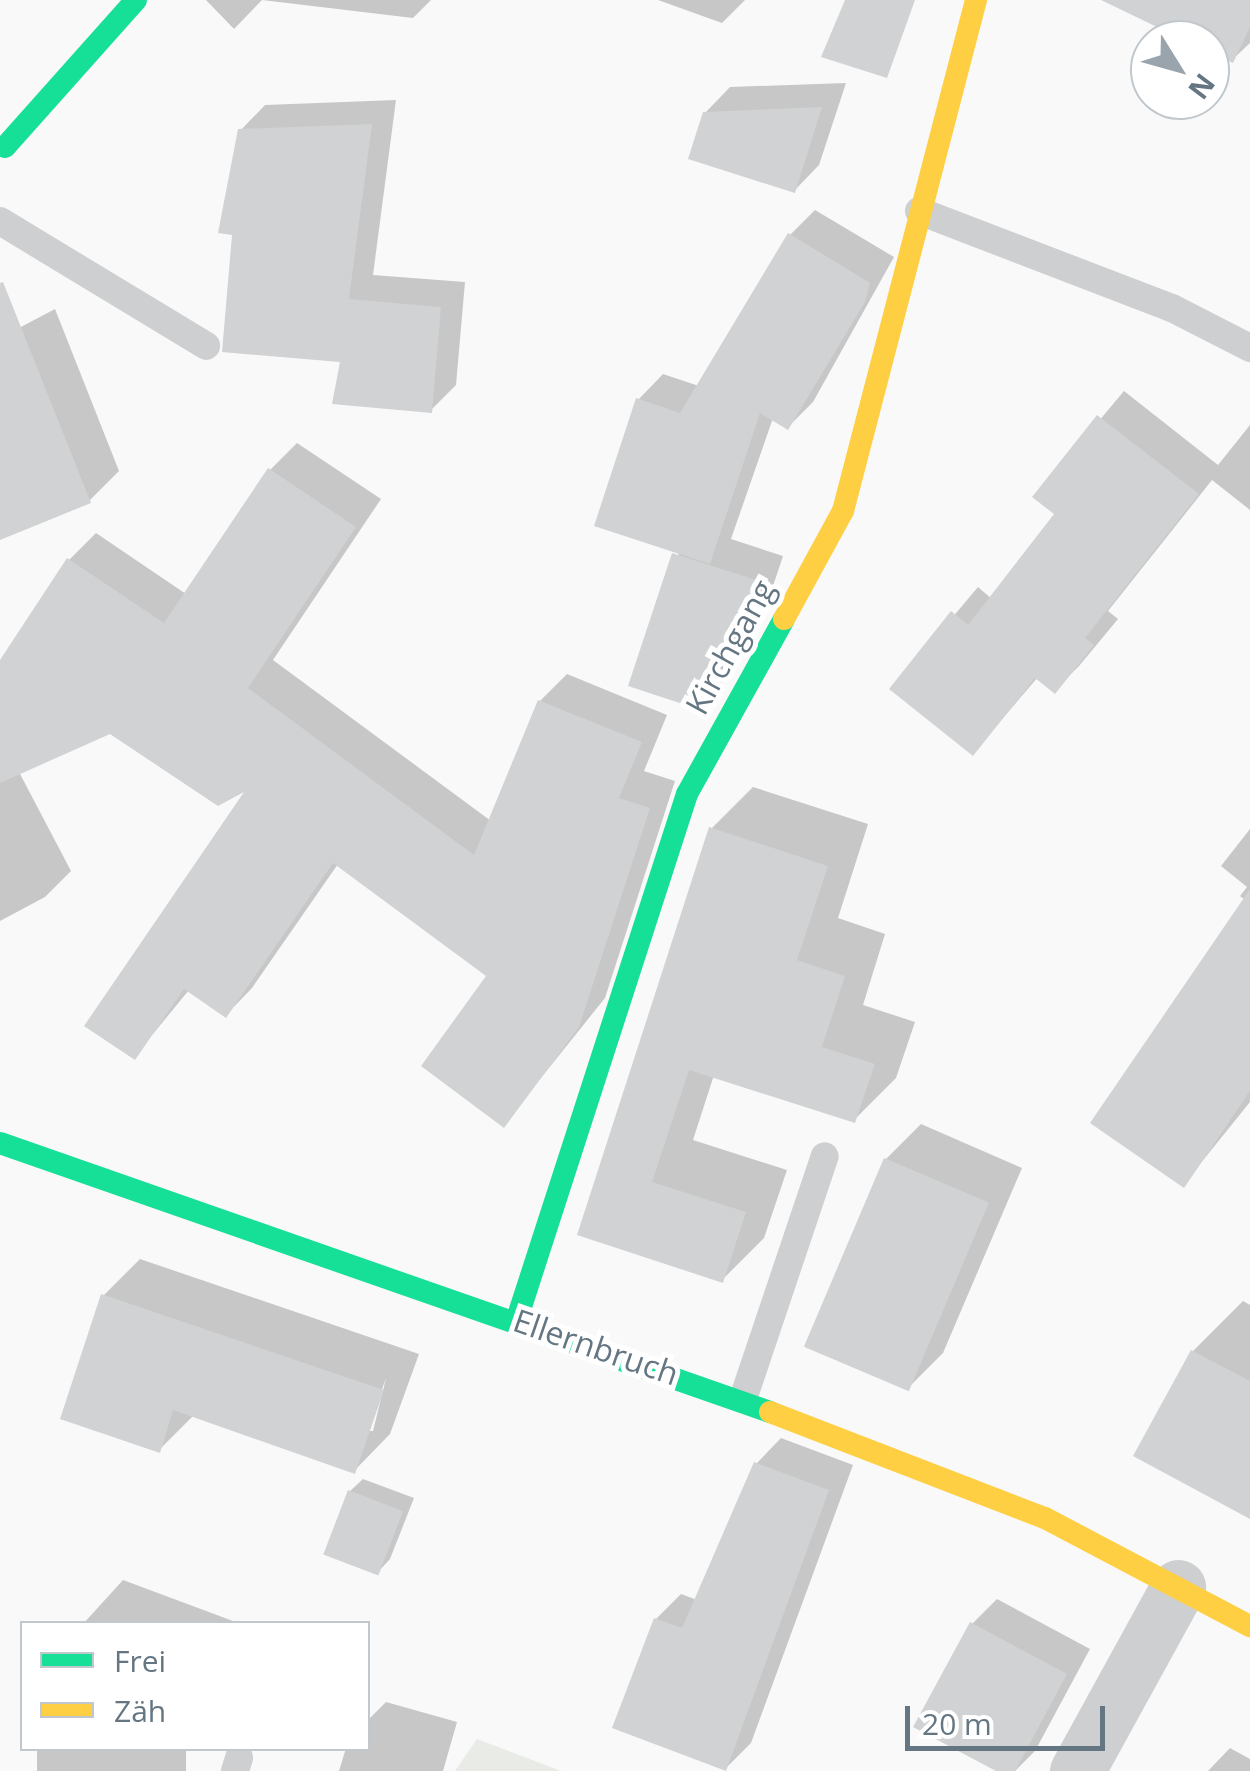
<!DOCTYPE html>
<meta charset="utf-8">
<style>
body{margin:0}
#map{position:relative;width:1250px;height:1771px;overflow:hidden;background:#f9f9f9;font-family:"Open Sans",sans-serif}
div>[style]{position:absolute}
.green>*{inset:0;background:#e8ebe6}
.shadow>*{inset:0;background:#0003;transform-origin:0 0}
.building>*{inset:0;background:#d0d2d3;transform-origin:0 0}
.lane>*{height:28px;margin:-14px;padding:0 14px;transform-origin:14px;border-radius:14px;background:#cecfd0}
.street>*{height:55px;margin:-27.5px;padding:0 27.5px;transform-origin:27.5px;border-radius:27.5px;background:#cecfd0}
.fast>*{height:22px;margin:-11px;padding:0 11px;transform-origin:11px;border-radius:11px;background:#16e098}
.slow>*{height:22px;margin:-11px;padding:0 11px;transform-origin:11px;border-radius:11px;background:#ffcf43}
span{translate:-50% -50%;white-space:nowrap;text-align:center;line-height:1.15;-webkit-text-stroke:10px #fff;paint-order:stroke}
.street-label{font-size:32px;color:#657683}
.legend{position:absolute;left:20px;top:1621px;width:350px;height:130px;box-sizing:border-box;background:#fff;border:2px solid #c1c8cd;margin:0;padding:12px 18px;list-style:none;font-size:30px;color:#657683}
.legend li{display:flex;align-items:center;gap:20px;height:50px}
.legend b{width:50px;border:2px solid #c1c8cd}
.north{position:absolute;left:1130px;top:20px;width:100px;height:100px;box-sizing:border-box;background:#fff;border:2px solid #c1c8cd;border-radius:50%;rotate:127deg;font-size:28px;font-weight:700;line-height:40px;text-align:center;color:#657683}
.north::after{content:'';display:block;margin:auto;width:35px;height:45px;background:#99a4ac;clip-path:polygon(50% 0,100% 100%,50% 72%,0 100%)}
.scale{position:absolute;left:905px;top:1706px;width:200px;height:45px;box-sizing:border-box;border:5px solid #657683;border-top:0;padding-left:12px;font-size:30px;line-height:35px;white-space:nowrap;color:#657683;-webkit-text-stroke:8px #fff;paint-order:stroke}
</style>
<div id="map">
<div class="green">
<i style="clip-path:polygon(477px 1739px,561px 1771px,455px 1771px)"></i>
</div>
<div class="shadow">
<i style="clip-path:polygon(206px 0,431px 0,413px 18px,262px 0,234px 29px)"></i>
<i style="clip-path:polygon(658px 0,745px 0,722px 23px)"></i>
<i style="clip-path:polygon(1171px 0,1250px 0,1250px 43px,1232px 60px,1210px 50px,1210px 40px,1190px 40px)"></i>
<i style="clip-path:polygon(846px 83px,819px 165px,794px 191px,705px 113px,730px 87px)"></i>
<i style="clip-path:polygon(396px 100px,373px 275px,465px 282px,456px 385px,431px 410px,343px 360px,240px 131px,265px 105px)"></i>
<i style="clip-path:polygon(815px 210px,894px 257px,813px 402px,788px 427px,773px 418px,731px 539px,783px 556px,770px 595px,723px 681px,698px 706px,678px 551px,638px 400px,663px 374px,699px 386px,790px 235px)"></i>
<i style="clip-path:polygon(55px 309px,119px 471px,89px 501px,0 538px,0 338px)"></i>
<i style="clip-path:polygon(1124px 391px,1218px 465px,1250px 425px,1250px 510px,1212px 480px,1108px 611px,1118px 619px,1079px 666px,1054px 691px,1038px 677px,973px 753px,893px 688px,978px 587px,992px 599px,1058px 514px,1036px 496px)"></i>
<i style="clip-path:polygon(297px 443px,381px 499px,273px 660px,491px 821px,540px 701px,567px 674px,667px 715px,644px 771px,675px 781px,605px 998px,504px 1124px,490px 976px,338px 864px,252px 988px,226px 1015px,189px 990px,134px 1057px,252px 785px,110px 731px,19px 772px,71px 871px,45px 897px,0 921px,0 691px,69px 560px,96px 533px,186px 594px,270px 470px)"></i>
<i style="clip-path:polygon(753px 787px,868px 824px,838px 918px,885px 934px,863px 1005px,915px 1022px,896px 1078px,854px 1120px,714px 1075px,693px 1140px,787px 1170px,764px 1238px,722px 1280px,580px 1234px,711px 829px)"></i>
<i style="clip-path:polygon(1250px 829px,1250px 1102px,1183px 1185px,1245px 900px,1240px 896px,1247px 887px,1221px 866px)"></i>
<i style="clip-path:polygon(921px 1124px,1022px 1168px,943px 1353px,908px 1388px,886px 1159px)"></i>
<i style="clip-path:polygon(evenodd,140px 1259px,419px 1354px,390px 1434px,354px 1471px,194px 1415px,159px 1450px,103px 1296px,140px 1259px,386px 1378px,373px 1431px,367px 1431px,386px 1378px)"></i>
<i style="clip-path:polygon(1243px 1301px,1250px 1305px,1250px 1516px,1193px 1351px)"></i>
<i style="clip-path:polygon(781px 1438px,853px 1465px,751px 1743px,726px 1768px,656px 1619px,681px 1594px,697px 1600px,756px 1464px)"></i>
<i style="clip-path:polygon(363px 1479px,414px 1498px,390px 1559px,378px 1572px,350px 1491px)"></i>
<i style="clip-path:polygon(123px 1580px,233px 1621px,232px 1624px,83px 1624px)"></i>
<i style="clip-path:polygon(997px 1599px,1090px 1649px,1035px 1751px,1015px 1771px,1001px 1771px,972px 1624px)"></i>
<i style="clip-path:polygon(386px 1702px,457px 1722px,443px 1771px,339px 1771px,346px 1748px,368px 1748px,368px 1720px)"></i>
<i style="left:37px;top:1748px;width:149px;height:24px"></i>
<i style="clip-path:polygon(1230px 1748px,1250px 1759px,1250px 1771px,1208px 1771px)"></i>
</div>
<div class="building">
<i style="clip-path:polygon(845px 0,915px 0,887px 78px,821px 57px)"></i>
<i style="clip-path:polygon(1101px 0,1250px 0,1250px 27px,1233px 63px,1210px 52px,1210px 40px,1184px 40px)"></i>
<i style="clip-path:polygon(822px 107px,795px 193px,688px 159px,703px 112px)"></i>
<i style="clip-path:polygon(372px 124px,349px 299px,441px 307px,432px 413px,332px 404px,340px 362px,222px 352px,232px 235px,218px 233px,238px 129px)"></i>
<i style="clip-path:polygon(788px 233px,870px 283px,865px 302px,788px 430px,760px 413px,710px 564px,594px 526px,636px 398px,680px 413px)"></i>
<i style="clip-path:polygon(3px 282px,91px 503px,0 540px,0 283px)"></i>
<i style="clip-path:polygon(1097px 415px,1199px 494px,1085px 638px,1094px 645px,1055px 694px,1035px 678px,973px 756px,889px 689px,951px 611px,968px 625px,1054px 514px,1032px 497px)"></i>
<i style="clip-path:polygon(268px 468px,356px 527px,248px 688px,474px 855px,538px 700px,642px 742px,619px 798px,650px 808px,579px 1027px,504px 1128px,421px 1066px,486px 976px,333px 863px,226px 1018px,184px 989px,135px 1060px,84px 1026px,244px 792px,218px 806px,110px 734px,0 783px,0 660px,67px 558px,164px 623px)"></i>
<i style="clip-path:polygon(672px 553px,759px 581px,746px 623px,698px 709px,628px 686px)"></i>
<i style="clip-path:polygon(709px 827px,828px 866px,797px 960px,845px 976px,822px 1047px,875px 1064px,855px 1123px,689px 1070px,652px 1182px,746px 1212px,723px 1283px,577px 1235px)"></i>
<i style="clip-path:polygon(1250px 889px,1250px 1091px,1184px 1188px,1090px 1123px)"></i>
<i style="left:884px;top:1158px;width:114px;height:205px;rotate:23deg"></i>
<i style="clip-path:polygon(101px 1294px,384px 1390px,355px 1474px,173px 1410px,160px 1453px,60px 1419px)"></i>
<i style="clip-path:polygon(1191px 1350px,1250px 1381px,1250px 1519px,1133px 1456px)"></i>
<i style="clip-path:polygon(754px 1462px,829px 1490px,726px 1771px,612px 1728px,654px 1618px,682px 1628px)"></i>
<i style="left:348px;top:1490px;width:59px;height:69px;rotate:21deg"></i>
<i style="clip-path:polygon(970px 1622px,1067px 1674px,1015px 1771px,996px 1771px,913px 1727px)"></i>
</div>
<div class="lane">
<i style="left:919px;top:211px;width:271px;rotate:21deg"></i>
<i style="left:1172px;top:308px;width:88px;rotate:27.1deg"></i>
<i style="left:0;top:221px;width:241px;rotate:31.2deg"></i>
<i style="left:743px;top:1399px;width:256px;rotate:-71.4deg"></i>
<i style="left:235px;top:1771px;width:14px;rotate:-73deg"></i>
</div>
<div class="street">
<i style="left:1077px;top:1771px;width:210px;rotate:-61.2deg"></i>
</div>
<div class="fast">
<i style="left:5px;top:147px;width:197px;rotate:-48.3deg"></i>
<i style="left:0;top:1143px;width:816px;rotate:19.26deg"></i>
<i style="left:517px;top:1319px;width:552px;rotate:-72.06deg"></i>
<i style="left:687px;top:794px;width:200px;rotate:-61deg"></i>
</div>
<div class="slow">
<i style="left:784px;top:619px;width:123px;rotate:-61.4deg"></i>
<i style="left:843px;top:511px;width:528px;rotate:-75.41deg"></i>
<i style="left:770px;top:1412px;width:295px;rotate:21.1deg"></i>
<i style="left:1045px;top:1518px;width:232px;rotate:27.8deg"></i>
</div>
<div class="street-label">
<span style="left:730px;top:647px;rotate:-61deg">Kirchgang</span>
<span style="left:596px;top:1347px;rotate:19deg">Ellernbruch</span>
</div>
<ul class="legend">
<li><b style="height:12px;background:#16e098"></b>Frei</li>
<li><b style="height:12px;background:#ffcf43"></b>Zäh</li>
</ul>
<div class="north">N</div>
<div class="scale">20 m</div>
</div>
